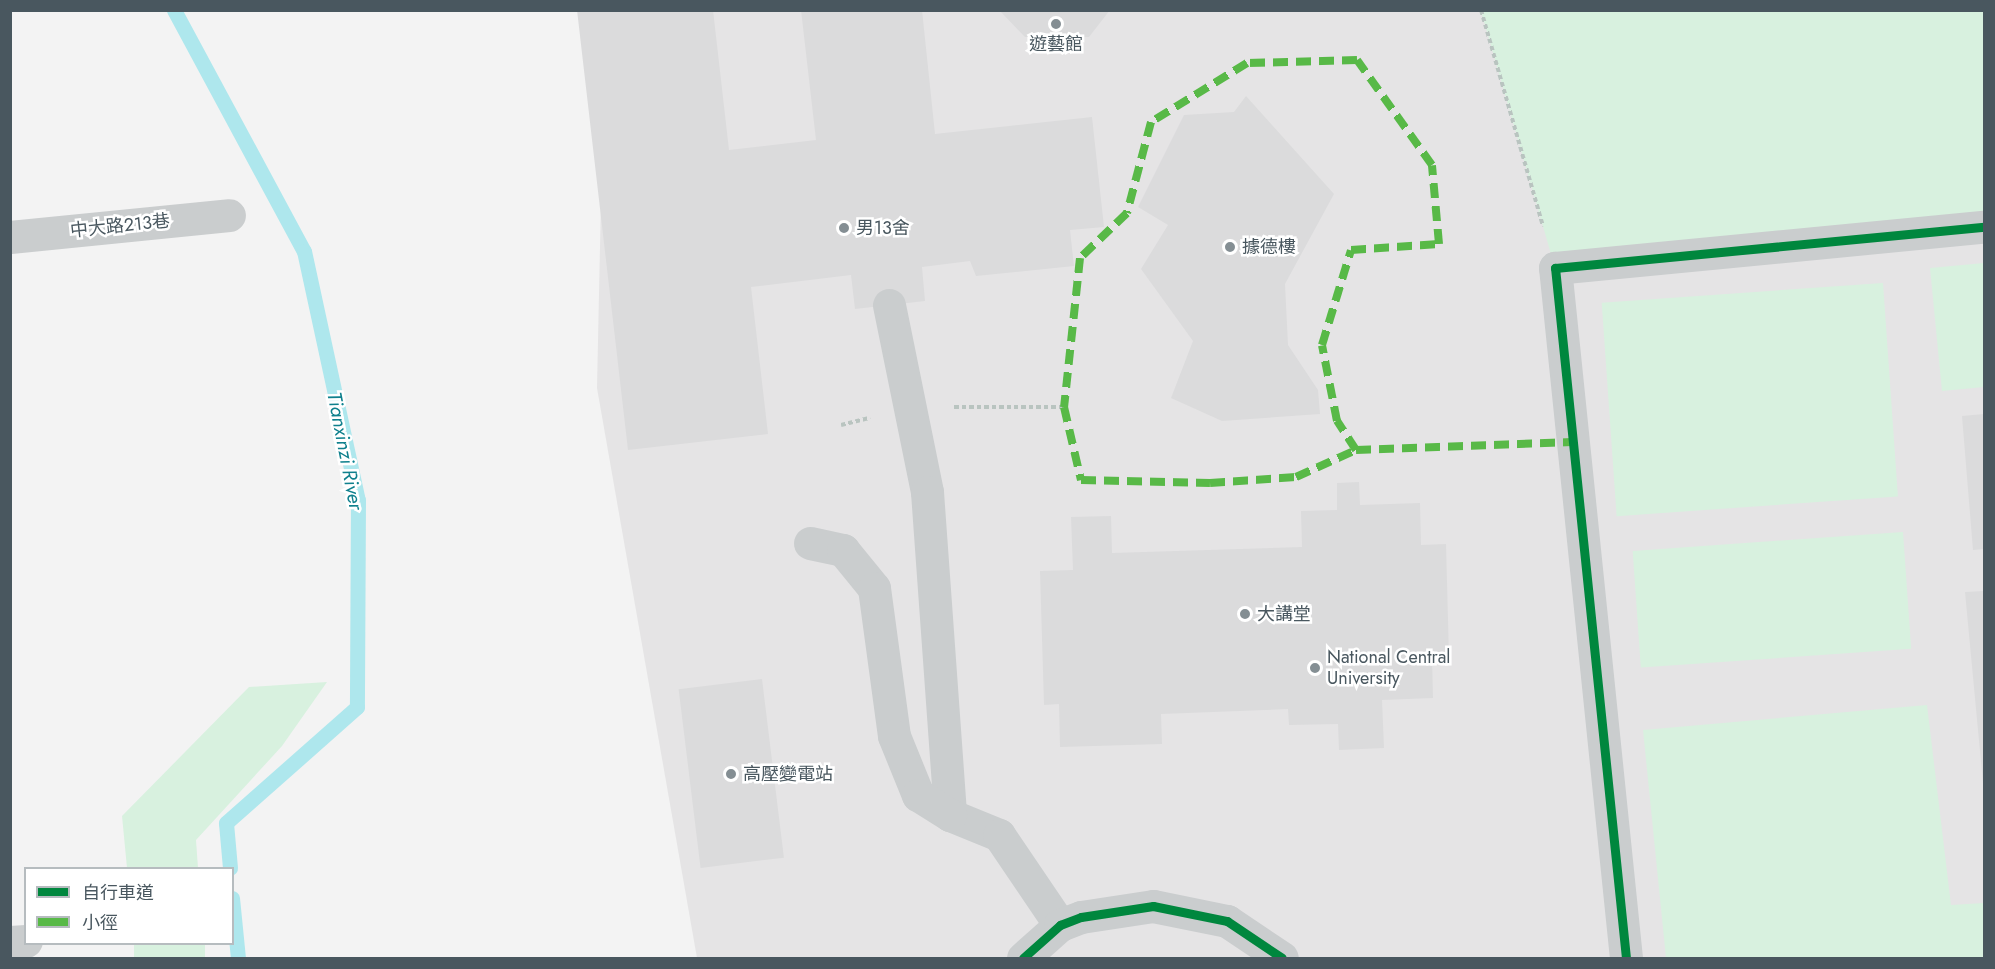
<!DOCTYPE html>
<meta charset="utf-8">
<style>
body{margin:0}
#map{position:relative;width:1995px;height:969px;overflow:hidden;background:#f3f3f3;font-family:Jost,"Noto Sans TC",sans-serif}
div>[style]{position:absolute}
.education>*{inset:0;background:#e5e4e5}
.green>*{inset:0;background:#d8f1df;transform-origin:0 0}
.stream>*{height:15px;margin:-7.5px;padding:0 7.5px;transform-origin:7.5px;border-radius:7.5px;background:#aee7ed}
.building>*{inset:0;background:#dbdbdc;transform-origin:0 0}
.path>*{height:4px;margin-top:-2px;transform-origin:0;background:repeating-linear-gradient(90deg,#b9c4c0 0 4.5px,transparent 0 7.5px)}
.minor>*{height:33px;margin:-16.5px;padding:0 16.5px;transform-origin:16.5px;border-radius:16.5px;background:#cacdce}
.quiet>*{height:8px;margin-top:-4px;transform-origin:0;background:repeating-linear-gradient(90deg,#58b947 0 15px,transparent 0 23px)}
.cycleway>*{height:9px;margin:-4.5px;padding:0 4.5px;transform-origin:4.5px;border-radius:4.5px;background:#00873e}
.dots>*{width:16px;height:16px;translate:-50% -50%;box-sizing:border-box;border:3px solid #fff;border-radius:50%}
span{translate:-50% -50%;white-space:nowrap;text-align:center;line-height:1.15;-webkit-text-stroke:5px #fff;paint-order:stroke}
.poi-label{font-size:18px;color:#49575f}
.left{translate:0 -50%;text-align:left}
.street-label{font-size:18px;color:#49575f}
.water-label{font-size:20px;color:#0f808d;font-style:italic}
.frame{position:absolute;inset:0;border:12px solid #49575f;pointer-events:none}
.legend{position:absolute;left:24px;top:867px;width:210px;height:78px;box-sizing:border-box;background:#fff;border:2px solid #b6bcbf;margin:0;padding:8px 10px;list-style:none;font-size:18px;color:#49575f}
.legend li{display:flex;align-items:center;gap:12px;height:30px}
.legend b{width:30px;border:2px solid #b6bcbf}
</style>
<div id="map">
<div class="education">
<i style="clip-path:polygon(605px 11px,1984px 11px,1984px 958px,697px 958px,597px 388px)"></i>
</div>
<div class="green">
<i style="clip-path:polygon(1481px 11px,1984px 11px,1984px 226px,1555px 268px)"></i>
<i style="clip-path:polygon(1984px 263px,1984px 387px,1942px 391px,1930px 268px)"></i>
<i style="left:1883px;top:283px;width:214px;height:282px;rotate:86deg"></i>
<i style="left:1903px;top:532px;width:117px;height:271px;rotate:86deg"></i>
<i style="clip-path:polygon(327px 682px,282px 746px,196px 840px,198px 868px,127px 868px,122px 816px,249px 687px)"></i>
<i style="clip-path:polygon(1927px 705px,1951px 905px,1984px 903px,1984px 958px,1666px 958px,1643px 730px)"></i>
<i style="left:134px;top:944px;width:71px;height:14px"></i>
</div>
<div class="stream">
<i style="left:174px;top:10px;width:274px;rotate:61.7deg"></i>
<i style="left:304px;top:251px;width:255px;rotate:77.8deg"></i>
<i style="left:358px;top:500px;width:207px;rotate:90.3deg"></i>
<i style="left:357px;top:707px;width:175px;rotate:138.5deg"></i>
<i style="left:226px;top:823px;width:45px;rotate:84.9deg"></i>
<i style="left:232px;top:898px;width:60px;rotate:84.3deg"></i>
</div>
<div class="building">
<i style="clip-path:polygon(577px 10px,713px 10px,729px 150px,816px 140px,801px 10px,922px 10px,935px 134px,1092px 117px,1104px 227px,1070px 230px,1074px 266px,976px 276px,970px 261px,922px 267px,925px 301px,855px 309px,851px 275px,751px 287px,768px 434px,628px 450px)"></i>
<i style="clip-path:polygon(999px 10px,1110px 10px,1089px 37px,1025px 37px)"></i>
<i style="clip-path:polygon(1246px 96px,1334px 194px,1285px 284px,1288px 345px,1318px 390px,1320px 414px,1222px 421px,1171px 398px,1193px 341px,1141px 269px,1168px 225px,1138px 207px,1184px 115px,1234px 112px)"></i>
<i style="clip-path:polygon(1984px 414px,1984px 549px,1973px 550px,1962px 416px)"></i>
<i style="clip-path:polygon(1359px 482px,1360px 505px,1420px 503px,1421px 545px,1446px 544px,1449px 658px,1432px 658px,1433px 698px,1382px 700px,1384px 748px,1339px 750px,1338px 724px,1289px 725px,1288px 709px,1161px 714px,1162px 744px,1060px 747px,1059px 704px,1044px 705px,1040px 571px,1073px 570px,1071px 517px,1111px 516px,1112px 553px,1302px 547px,1301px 511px,1337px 510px,1337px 483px)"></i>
<i style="clip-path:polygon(1984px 591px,1984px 783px,1983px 783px,1965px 592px)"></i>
<i style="left:762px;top:679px;width:180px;height:84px;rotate:83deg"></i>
</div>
<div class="path">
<i style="left:1481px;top:10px;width:225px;rotate:74deg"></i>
<i style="left:954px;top:407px;width:110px"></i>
<i style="left:841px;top:425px;width:30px;rotate:-14deg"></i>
</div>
<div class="minor">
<i style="left:10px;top:237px;width:220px;rotate:-5.7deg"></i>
<i style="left:889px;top:305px;width:191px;rotate:78.5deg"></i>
<i style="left:927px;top:492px;width:324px;rotate:85.9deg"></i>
<i style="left:950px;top:815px;width:53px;rotate:22.2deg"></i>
<i style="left:999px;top:835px;width:109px;rotate:55.9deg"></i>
<i style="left:810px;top:543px;width:34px;rotate:12deg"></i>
<i style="left:843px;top:550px;width:49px;rotate:50.8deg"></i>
<i style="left:874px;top:588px;width:149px;rotate:82.3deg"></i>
<i style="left:894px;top:736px;width:64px;rotate:67.9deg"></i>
<i style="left:918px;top:795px;width:38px;rotate:32deg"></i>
<i style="left:10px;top:942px;width:16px;rotate:-4deg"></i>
<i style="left:1023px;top:958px;width:50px;rotate:-41.7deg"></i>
<i style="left:1060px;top:925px;width:22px;rotate:-21deg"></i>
<i style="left:1081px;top:917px;width:73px;rotate:-8.7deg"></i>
<i style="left:1153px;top:906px;width:76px;rotate:11.5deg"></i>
<i style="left:1227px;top:921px;width:66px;rotate:33.9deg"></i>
<i style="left:1626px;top:958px;width:694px;rotate:-95.87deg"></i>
<i style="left:1555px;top:268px;width:431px;rotate:-5.5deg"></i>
</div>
<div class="quiet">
<i style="left:1356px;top:450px;width:35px;rotate:-123deg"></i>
<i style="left:1337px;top:421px;width:77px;rotate:-101.2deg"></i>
<i style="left:1322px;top:345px;width:99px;rotate:-73deg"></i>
<i style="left:1351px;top:250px;width:88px;rotate:-3.9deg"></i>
<i style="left:1439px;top:244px;width:79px;rotate:-95.1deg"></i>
<i style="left:1432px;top:165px;width:129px;rotate:-125.5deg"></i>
<i style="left:1357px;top:60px;width:110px;rotate:178.4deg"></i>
<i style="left:1247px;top:63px;width:113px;rotate:148.4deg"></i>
<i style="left:1151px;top:122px;width:94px;rotate:104.8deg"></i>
<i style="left:1127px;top:213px;width:65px;rotate:136.2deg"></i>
<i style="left:1080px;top:258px;width:150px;rotate:96.1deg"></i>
<i style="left:1064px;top:407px;width:75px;rotate:76.9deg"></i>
<i style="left:1081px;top:480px;width:129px;rotate:1.3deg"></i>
<i style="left:1210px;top:483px;width:86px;rotate:-4deg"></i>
<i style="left:1296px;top:477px;width:66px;rotate:-24.2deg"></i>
<i style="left:1356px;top:450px;width:217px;rotate:-2.1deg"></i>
</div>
<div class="cycleway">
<i style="left:1023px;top:958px;width:50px;rotate:-41.7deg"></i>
<i style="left:1060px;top:925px;width:22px;rotate:-21deg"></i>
<i style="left:1081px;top:917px;width:73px;rotate:-8.7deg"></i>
<i style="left:1153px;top:906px;width:76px;rotate:11.5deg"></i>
<i style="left:1227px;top:921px;width:66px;rotate:33.9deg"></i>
<i style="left:1626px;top:958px;width:694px;rotate:-95.87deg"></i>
<i style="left:1555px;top:268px;width:431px;rotate:-5.5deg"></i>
</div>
<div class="dots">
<i style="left:1056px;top:24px;background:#848e93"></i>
<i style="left:844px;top:228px;background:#848e93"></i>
<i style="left:1230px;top:247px;background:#848e93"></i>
<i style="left:1245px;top:614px;background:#848e93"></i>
<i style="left:1315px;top:668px;background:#848e93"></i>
<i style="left:731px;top:774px;background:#848e93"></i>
</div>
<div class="poi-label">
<span style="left:1056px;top:44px">遊藝館</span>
<span class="left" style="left:856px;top:228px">男13舍</span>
<span class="left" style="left:1242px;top:247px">據德樓</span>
<span class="left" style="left:1257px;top:614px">大講堂</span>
<span class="left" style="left:1327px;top:668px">National Central<br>University</span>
<span class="left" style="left:743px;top:774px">高壓變電站</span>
</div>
<div class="street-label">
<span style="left:120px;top:226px;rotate:-6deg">中大路213巷</span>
</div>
<div class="water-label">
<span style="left:345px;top:451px;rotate:79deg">Tianxinzi River</span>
</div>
<div class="frame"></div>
<ul class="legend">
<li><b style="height:8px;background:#00873e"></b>自行車道</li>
<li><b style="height:8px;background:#58b947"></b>小徑</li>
</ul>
</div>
